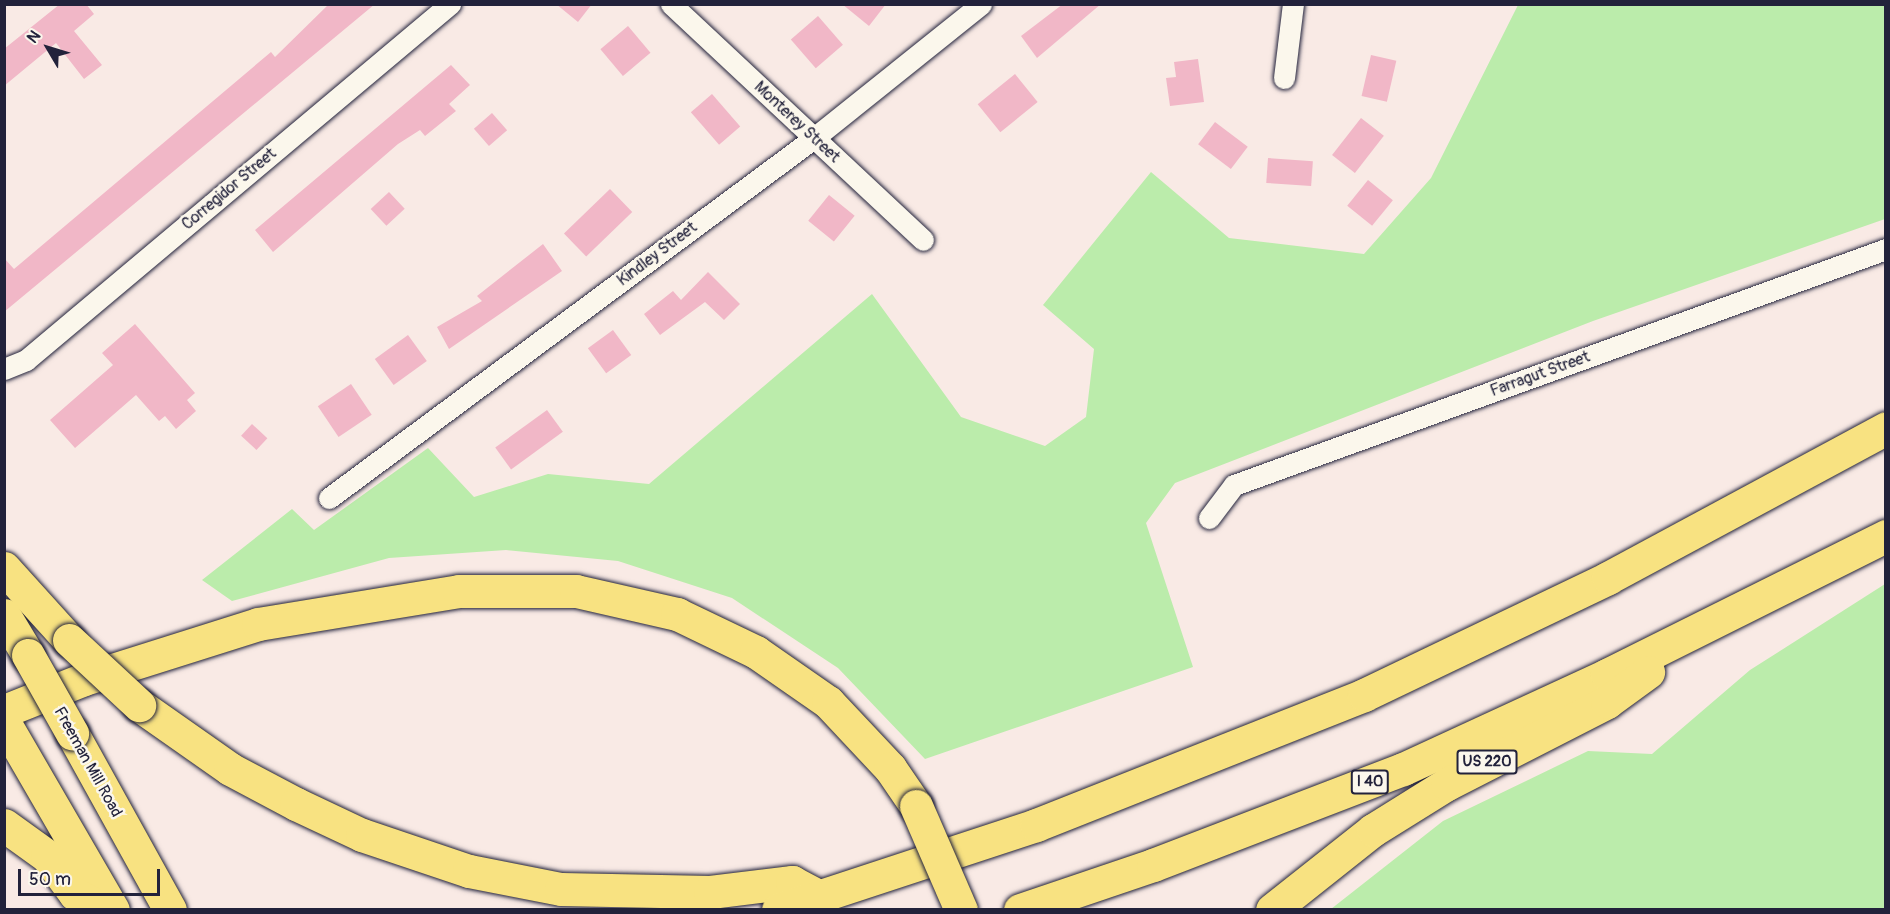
<!DOCTYPE html>
<style>
body{margin:0}
#map{position:relative;width:1890px;height:914px;overflow:hidden;background:#f9eae5;font-family:Pangolin,sans-serif}
div>[style]{position:absolute}
.green>*{inset:0;background:#bbecab}
.building>*{inset:0;background:#f1b7c7;transform-origin:0 0}
.roads{filter:drop-shadow(0 0 2px #22223b) drop-shadow(0 0 2px #22223b)}
.street>*{height:21px;margin:-10.5px;padding:0 10.5px;transform-origin:10.5px;border-radius:10.5px;background:#fbf7ec}
.highway>*{height:33px;margin:-16.5px;padding:0 16.5px;transform-origin:16.5px;border-radius:16.5px;background:#f8e281}
.bridges{filter:drop-shadow(0 0 2px #22223b) drop-shadow(0 0 2px #22223b)}
.highway-bridge>*{height:33px;margin:-16.5px;padding:0 16.5px;transform-origin:16.5px;border-radius:16.5px;background:#f8e281}
span{translate:-50% -50%;white-space:nowrap;text-align:center;line-height:1.15;-webkit-text-stroke:5px #fbf7ec;paint-order:stroke}
.shield-label span{padding:2px 4px;background:#fbf7ec;border:2px solid;border-radius:4px;-webkit-text-stroke-width:0}
.shield-label{font-size:15px;color:#22223b;font-weight:700}
.street-label{font-size:16px;color:#22223b}
.frame{position:absolute;inset:0;border:6px solid #22223b;pointer-events:none}
.north{position:absolute;left:18px;top:18px;width:60px;height:60px;-webkit-text-stroke:4px #fbf7ec;paint-order:stroke;rotate:308deg;font-size:16px;font-weight:700;line-height:24px;text-align:center;color:#22223b}
.north::after{content:'';display:block;margin:auto;width:21px;height:27px;background:#22223b;clip-path:polygon(50% 0,100% 100%,50% 72%,0 100%)}
.scale{position:absolute;left:18px;top:869px;width:142px;height:27px;box-sizing:border-box;border:3px solid #22223b;border-top:0;padding-left:8px;font-size:18px;line-height:21px;white-space:nowrap;color:#22223b;-webkit-text-stroke:4px #fbf7ec;paint-order:stroke}
</style>
<div id="map">
<div class="green">
<i style="clip-path:polygon(1518px 5px,1885px 5px,1885px 219px,1593px 321px,1175px 483px,1146px 523px,1193px 667px,925px 759px,838px 668px,732px 598px,618px 561px,506px 550px,389px 558px,232px 601px,202px 580px,292px 509px,314px 530px,428px 448px,474px 497px,548px 474px,649px 484px,872px 294px,961px 417px,1045px 446px,1086px 417px,1094px 349px,1043px 305px,1151px 172px,1229px 238px,1364px 254px,1431px 178px)"></i>
<i style="clip-path:polygon(1885px 584px,1885px 909px,1331px 909px,1443px 821px,1588px 751px,1652px 754px,1750px 670px)"></i>
</div>
<div class="building">
<i style="clip-path:polygon(60px 4px,86px 4px,94px 14px,74px 31px,102px 65px,84px 79px,56px 43px,4px 86px,4px 49px)"></i>
<i style="clip-path:polygon(329px 4px,375px 4px,4px 312px,4px 258px,14px 269px,271px 52px,275px 57px)"></i>
<i style="clip-path:polygon(556px 4px,592px 4px,578px 22px)"></i>
<i style="clip-path:polygon(842px 4px,886px 4px,869px 26px)"></i>
<i style="clip-path:polygon(1063px 4px,1101px 4px,1037px 58px,1021px 36px)"></i>
<i style="left:818px;top:16px;width:38px;height:36px;rotate:49deg"></i>
<i style="left:628px;top:26px;width:35px;height:36px;rotate:50deg"></i>
<i style="left:1371px;top:55px;width:26px;height:42px;rotate:13deg"></i>
<i style="clip-path:polygon(1198px 59px,1204px 102px,1170px 106px,1166px 78px,1176px 77px,1174px 62px)"></i>
<i style="clip-path:polygon(451px 65px,470px 85px,449px 104px,456px 111px,425px 136px,420px 130px,398px 144px,273px 252px,255px 230px)"></i>
<i style="left:1015px;top:74px;width:36px;height:48px;rotate:51deg"></i>
<i style="left:712px;top:94px;width:43px;height:28px;rotate:49deg"></i>
<i style="left:492px;top:113px;width:23px;height:24px;rotate:49deg"></i>
<i style="left:1361px;top:118px;width:29px;height:47px;rotate:38deg"></i>
<i style="left:1215px;top:122px;width:41px;height:28px;rotate:37deg"></i>
<i style="left:1268px;top:158px;width:45px;height:25px;rotate:4deg"></i>
<i style="left:1368px;top:180px;width:32px;height:33px;rotate:39deg"></i>
<i style="left:610px;top:189px;width:32px;height:64px;rotate:46deg"></i>
<i style="left:389px;top:192px;width:23px;height:25px;rotate:47deg"></i>
<i style="left:829px;top:195px;width:33px;height:33px;rotate:39deg"></i>
<i style="clip-path:polygon(543px 244px,562px 271px,449px 349px,437px 327px,482px 301px,477px 296px)"></i>
<i style="clip-path:polygon(708px 272px,740px 304px,724px 320px,705px 302px,660px 335px,644px 314px,673px 291px,681px 300px)"></i>
<i style="clip-path:polygon(135px 324px,195px 393px,187px 400px,196px 411px,176px 429px,165px 416px,159px 421px,136px 395px,75px 448px,50px 420px,113px 365px,102px 353px)"></i>
<i style="left:613px;top:330px;width:31px;height:31px;rotate:54deg"></i>
<i style="left:408px;top:335px;width:32px;height:41px;rotate:54deg"></i>
<i style="left:351px;top:384px;width:37px;height:40px;rotate:56deg"></i>
<i style="left:547px;top:410px;width:27px;height:64px;rotate:54deg"></i>
<i style="left:252px;top:424px;width:21px;height:16px;rotate:43deg"></i>
</div>
<div class="roads">
<div class="street">
<i style="left:671px;top:4px;width:345px;rotate:43.1deg"></i>
<i style="left:1284px;top:78px;width:75px;rotate:-83.1deg"></i>
<i style="left:4px;top:369px;width:24px;rotate:-22deg"></i>
<i style="left:26px;top:360px;width:554px;rotate:-40.02deg"></i>
<i style="left:329px;top:498px;width:604px;rotate:-36.59deg"></i>
<i style="left:814px;top:138px;width:214px;rotate:-38.7deg"></i>
<i style="left:1209px;top:518px;width:41px;rotate:-52.9deg"></i>
<i style="left:1234px;top:485px;width:693px;rotate:-19.9deg"></i>
</div>
<div class="highway">
<i style="left:4px;top:568px;width:97px;rotate:47.9deg"></i>
<i style="left:4px;top:615px;width:47px;rotate:59deg"></i>
<i style="left:139px;top:705px;width:111px;rotate:35.1deg"></i>
<i style="left:230px;top:769px;width:75px;rotate:27.9deg"></i>
<i style="left:296px;top:804px;width:73px;rotate:25.2deg"></i>
<i style="left:362px;top:835px;width:113px;rotate:18.6deg"></i>
<i style="left:469px;top:871px;width:94px;rotate:11.1deg"></i>
<i style="left:561px;top:889px;width:149px;rotate:1.2deg"></i>
<i style="left:710px;top:892px;width:83px;rotate:-7deg"></i>
<i style="left:792px;top:882px;width:32px;rotate:28deg"></i>
<i style="left:4px;top:711px;width:86px;rotate:-21.8deg"></i>
<i style="left:84px;top:679px;width:182px;rotate:-17.5deg"></i>
<i style="left:258px;top:624px;width:204px;rotate:-9.3deg"></i>
<i style="left:459px;top:591px;width:117px"></i>
<i style="left:576px;top:591px;width:104px;rotate:12.8deg"></i>
<i style="left:677px;top:614px;width:88px;rotate:25.7deg"></i>
<i style="left:756px;top:652px;width:88px;rotate:34.8deg"></i>
<i style="left:828px;top:702px;width:91px;rotate:46.8deg"></i>
<i style="left:890px;top:768px;width:46px;rotate:55.6deg"></i>
<i style="left:4px;top:722px;width:217px;rotate:59.9deg"></i>
<i style="left:72px;top:733px;width:202px;rotate:61deg"></i>
<i style="left:4px;top:825px;width:53px;rotate:35.8deg"></i>
<i style="left:47px;top:856px;width:47px;rotate:53.6deg"></i>
<i style="left:75px;top:894px;width:34px;rotate:28deg"></i>
<i style="left:778px;top:910px;width:272px;rotate:-18.2deg"></i>
<i style="left:1036px;top:825px;width:353px;rotate:-21.6deg"></i>
<i style="left:1364px;top:695px;width:271px;rotate:-25.6deg"></i>
<i style="left:1608px;top:578px;width:316px;rotate:-28.3deg"></i>
<i style="left:1020px;top:910px;width:140px;rotate:-18.7deg"></i>
<i style="left:1153px;top:865px;width:268px;rotate:-21deg"></i>
<i style="left:1403px;top:769px;width:225px;rotate:-24.7deg"></i>
<i style="left:1607px;top:675px;width:312px;rotate:-26.5deg"></i>
<i style="left:1272px;top:910px;width:129px;rotate:-38.4deg"></i>
<i style="left:1373px;top:830px;width:87px;rotate:-31.9deg"></i>
<i style="left:1447px;top:784px;width:180px;rotate:-27.1deg"></i>
<i style="left:1607px;top:702px;width:51px;rotate:-36.2deg"></i>
</div>
</div>
<div class="bridges">
<div class="highway-bridge">
<i style="left:69px;top:640px;width:96px;rotate:42.9deg"></i>
<i style="left:28px;top:655px;width:90px;rotate:60.6deg"></i>
<i style="left:916px;top:806px;width:113px;rotate:66.6deg"></i>
</div>
</div>
<div class="shield-label">
<span style="left:1487px;top:762px">US 220</span>
<span style="left:1370px;top:782px">I 40</span>
</div>
<div class="street-label">
<span style="left:797px;top:122px;rotate:43deg">Monterey Street</span>
<span style="left:229px;top:189px;rotate:-40deg">Corregidor Street</span>
<span style="left:657px;top:254px;rotate:-37deg">Kindley Street</span>
<span style="left:1540px;top:374px;rotate:-20deg">Farragut Street</span>
<span style="left:88px;top:762px;rotate:61deg">Freeman Mill Road</span>
</div>
<div class="frame"></div>
<div class="north">N</div>
<div class="scale">50 m</div>
</div>
